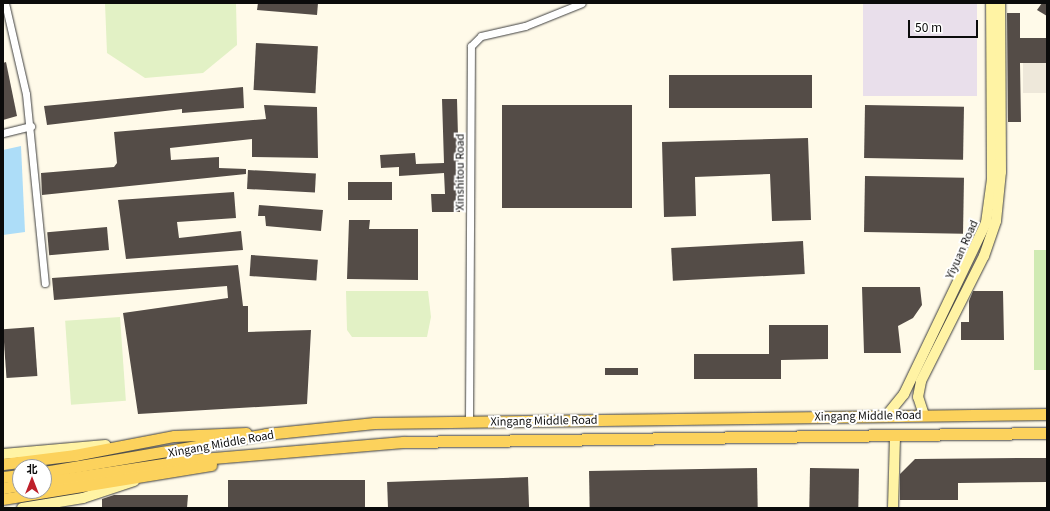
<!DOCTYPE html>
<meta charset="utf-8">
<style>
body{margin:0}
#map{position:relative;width:1050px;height:511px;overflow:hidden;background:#fffae9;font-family:Georgia,"Noto Sans SC",serif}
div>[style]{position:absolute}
.industrial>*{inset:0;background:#e9dfeb;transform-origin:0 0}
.green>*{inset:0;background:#d0eab3;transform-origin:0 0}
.pitch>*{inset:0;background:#e2f1c5;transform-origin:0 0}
.plaza>*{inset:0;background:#eee8da;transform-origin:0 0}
.water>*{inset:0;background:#adddf8}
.building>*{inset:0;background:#544c47;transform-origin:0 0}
.roads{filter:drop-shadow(0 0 1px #3e3e3e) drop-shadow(0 0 1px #3e3e3e)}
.street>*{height:7px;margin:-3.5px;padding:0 3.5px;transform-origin:3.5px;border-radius:3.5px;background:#fff}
.secondary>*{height:10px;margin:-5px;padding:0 5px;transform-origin:5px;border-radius:5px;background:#fff3a4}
.primary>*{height:11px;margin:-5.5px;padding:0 5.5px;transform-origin:5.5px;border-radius:5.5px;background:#fcd25c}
span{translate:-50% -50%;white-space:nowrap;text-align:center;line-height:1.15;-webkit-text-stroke:4px #fff;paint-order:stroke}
.street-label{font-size:11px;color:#0b0b0b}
.frame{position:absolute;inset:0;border:4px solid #0b0b0b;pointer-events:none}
.north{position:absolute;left:12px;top:459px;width:40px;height:40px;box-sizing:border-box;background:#fff;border:1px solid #9d9d9d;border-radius:50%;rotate:0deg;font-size:11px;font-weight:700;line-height:16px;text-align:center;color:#0b0b0b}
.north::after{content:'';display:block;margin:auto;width:14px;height:18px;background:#be202b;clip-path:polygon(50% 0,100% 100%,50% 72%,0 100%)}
.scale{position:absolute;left:908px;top:20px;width:70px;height:18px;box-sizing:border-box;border:2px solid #0b0b0b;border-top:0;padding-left:5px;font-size:12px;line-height:14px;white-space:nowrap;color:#0b0b0b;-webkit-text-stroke:3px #fff;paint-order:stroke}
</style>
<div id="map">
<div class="industrial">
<i style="left:863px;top:3px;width:114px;height:93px"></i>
</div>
<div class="green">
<i style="left:1034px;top:250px;width:13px;height:120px"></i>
</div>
<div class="pitch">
<i style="clip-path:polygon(105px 3px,236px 3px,237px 45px,203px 73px,145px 78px,107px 53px)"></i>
<i style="clip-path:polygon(428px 291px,431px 317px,427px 337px,352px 337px,347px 330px,346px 291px)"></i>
<i style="left:120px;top:317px;width:84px;height:55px;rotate:86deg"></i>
</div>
<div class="plaza">
<i style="left:1023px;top:63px;width:24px;height:30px"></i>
</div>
<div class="water">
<i style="clip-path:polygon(21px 146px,25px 232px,3px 235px,3px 150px)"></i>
</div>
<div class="building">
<i style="clip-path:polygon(258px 3px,318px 3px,317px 15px,257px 10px)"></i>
<i style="clip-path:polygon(1042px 3px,1047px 3px,1047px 16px,1037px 10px)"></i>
<i style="clip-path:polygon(1007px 13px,1020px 13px,1020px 38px,1047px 38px,1047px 63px,1020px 63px,1021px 122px,1008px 122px)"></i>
<i style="left:256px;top:43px;width:62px;height:47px;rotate:3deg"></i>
<i style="clip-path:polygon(6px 62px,17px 116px,3px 120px,3px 63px)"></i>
<i style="left:669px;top:75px;width:143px;height:33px"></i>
<i style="clip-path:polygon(243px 87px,244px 108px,182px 113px,182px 109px,47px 125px,44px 106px)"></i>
<i style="clip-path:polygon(442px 99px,457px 99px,460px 212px,432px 212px,431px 194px,445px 194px,444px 173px,399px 176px,399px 167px,381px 168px,380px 155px,415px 153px,416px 164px,444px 163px)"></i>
<i style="clip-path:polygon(264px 105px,317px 107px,318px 158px,252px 157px,252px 139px,170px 148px,171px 160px,219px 157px,219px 168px,246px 169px,246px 174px,42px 195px,41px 173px,114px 167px,117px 163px,114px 132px,266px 119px)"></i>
<i style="left:502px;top:105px;width:130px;height:103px"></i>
<i style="left:865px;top:105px;width:99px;height:53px;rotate:1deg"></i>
<i style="clip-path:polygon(808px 138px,811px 220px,772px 221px,770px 174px,695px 177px,696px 216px,664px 217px,662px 142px)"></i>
<i style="left:248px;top:170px;width:68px;height:19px;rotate:3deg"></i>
<i style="left:865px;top:176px;width:99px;height:56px;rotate:1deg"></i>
<i style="left:348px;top:182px;width:44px;height:18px"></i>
<i style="clip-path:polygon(234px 192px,236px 218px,177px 222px,179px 238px,241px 231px,243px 250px,126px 259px,118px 200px)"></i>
<i style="clip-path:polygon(259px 205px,323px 210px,321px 231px,266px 226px,265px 216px,258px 216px)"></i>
<i style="clip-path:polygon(349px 220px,370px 220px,369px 229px,418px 229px,418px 280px,347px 279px)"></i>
<i style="left:107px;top:227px;width:23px;height:60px;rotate:85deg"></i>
<i style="left:803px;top:241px;width:33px;height:132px;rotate:87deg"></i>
<i style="left:251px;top:255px;width:67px;height:21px;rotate:4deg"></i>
<i style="clip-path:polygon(238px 265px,243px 306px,248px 306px,248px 332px,311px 330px,307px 404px,138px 414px,123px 313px,228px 298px,227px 286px,54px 300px,52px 278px)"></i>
<i style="clip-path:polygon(862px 287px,920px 287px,922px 305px,913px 318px,898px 326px,901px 353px,864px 353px)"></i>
<i style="clip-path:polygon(973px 291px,1003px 291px,1004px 340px,961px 340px,961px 322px,969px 322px,969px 301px)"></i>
<i style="clip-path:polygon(769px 325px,828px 325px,828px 359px,781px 360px,781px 379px,694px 379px,694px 354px,769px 354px)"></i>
<i style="left:34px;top:327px;width:49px;height:31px;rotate:86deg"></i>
<i style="left:605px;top:368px;width:33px;height:7px"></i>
<i style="clip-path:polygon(1027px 458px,1047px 458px,1047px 482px,958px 483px,958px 500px,900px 500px,900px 474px,915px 459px)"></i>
<i style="left:757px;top:468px;width:40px;height:168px;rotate:89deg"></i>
<i style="left:810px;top:468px;width:49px;height:40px;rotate:1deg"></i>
<i style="left:528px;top:477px;width:31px;height:141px;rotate:88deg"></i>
<i style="left:228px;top:480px;width:137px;height:28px"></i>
<i style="clip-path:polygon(114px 495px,188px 495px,187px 508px,102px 508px,102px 499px)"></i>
</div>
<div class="roads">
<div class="street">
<i style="left:5px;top:3px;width:93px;rotate:77deg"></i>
<i style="left:26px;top:94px;width:190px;rotate:84.3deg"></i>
<i style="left:3px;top:133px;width:29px;rotate:-14deg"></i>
<i style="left:469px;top:421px;width:375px;rotate:-89.7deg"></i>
<i style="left:471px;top:46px;width:14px;rotate:-45deg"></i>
<i style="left:481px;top:36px;width:45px;rotate:-12.8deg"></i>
<i style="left:525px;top:26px;width:61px;rotate:-22deg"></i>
</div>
<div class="secondary">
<i style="left:887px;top:415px;width:27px;rotate:-51deg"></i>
<i style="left:904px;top:394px;width:190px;rotate:-64.4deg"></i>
<i style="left:986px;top:223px;width:44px;rotate:-82.2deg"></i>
<i style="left:992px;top:179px;width:176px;rotate:-90.3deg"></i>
<i style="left:924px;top:415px;width:19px;rotate:-108deg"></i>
<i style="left:918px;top:397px;width:16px;rotate:-79deg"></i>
<i style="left:921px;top:381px;width:140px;rotate:-63.3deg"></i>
<i style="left:984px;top:256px;width:37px;rotate:-71deg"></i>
<i style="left:996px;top:221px;width:49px;rotate:-84.2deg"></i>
<i style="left:1001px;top:172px;width:169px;rotate:-90.3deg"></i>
<i style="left:3px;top:454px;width:103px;rotate:-5deg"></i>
<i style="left:22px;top:508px;width:62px;rotate:-9.3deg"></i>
<i style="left:83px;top:498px;width:54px;rotate:-18.4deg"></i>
<i style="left:893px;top:508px;width:72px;rotate:-88.4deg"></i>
</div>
<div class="primary">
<i style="left:3px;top:464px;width:73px;rotate:-7.1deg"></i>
<i style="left:75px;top:455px;width:101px;rotate:-10.9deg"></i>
<i style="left:174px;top:436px;width:72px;rotate:-2.4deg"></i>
<i style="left:44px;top:472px;width:225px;rotate:-9.7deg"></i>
<i style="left:266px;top:434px;width:109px;rotate:-5.8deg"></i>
<i style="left:374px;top:423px;width:673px;rotate:-0.77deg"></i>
<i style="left:3px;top:477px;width:17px;rotate:-7deg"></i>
<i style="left:44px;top:482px;width:147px;rotate:-8.6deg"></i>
<i style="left:189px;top:460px;width:215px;rotate:-4.8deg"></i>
<i style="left:403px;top:442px;width:644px;rotate:-0.8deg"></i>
<i style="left:3px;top:488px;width:17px;rotate:-10deg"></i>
<i style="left:3px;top:499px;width:211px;rotate:-9.3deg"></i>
</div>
</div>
<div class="street-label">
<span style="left:459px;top:172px;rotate:-90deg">Xinshitou Road</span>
<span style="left:961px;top:249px;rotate:-66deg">Yiyuan Road</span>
<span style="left:868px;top:415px;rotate:-1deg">Xingang Middle Road</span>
<span style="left:544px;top:420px;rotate:-1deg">Xingang Middle Road</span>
<span style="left:221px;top:443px;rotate:-10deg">Xingang Middle Road</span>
</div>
<div class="frame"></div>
<div class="north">北</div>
<div class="scale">50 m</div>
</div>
